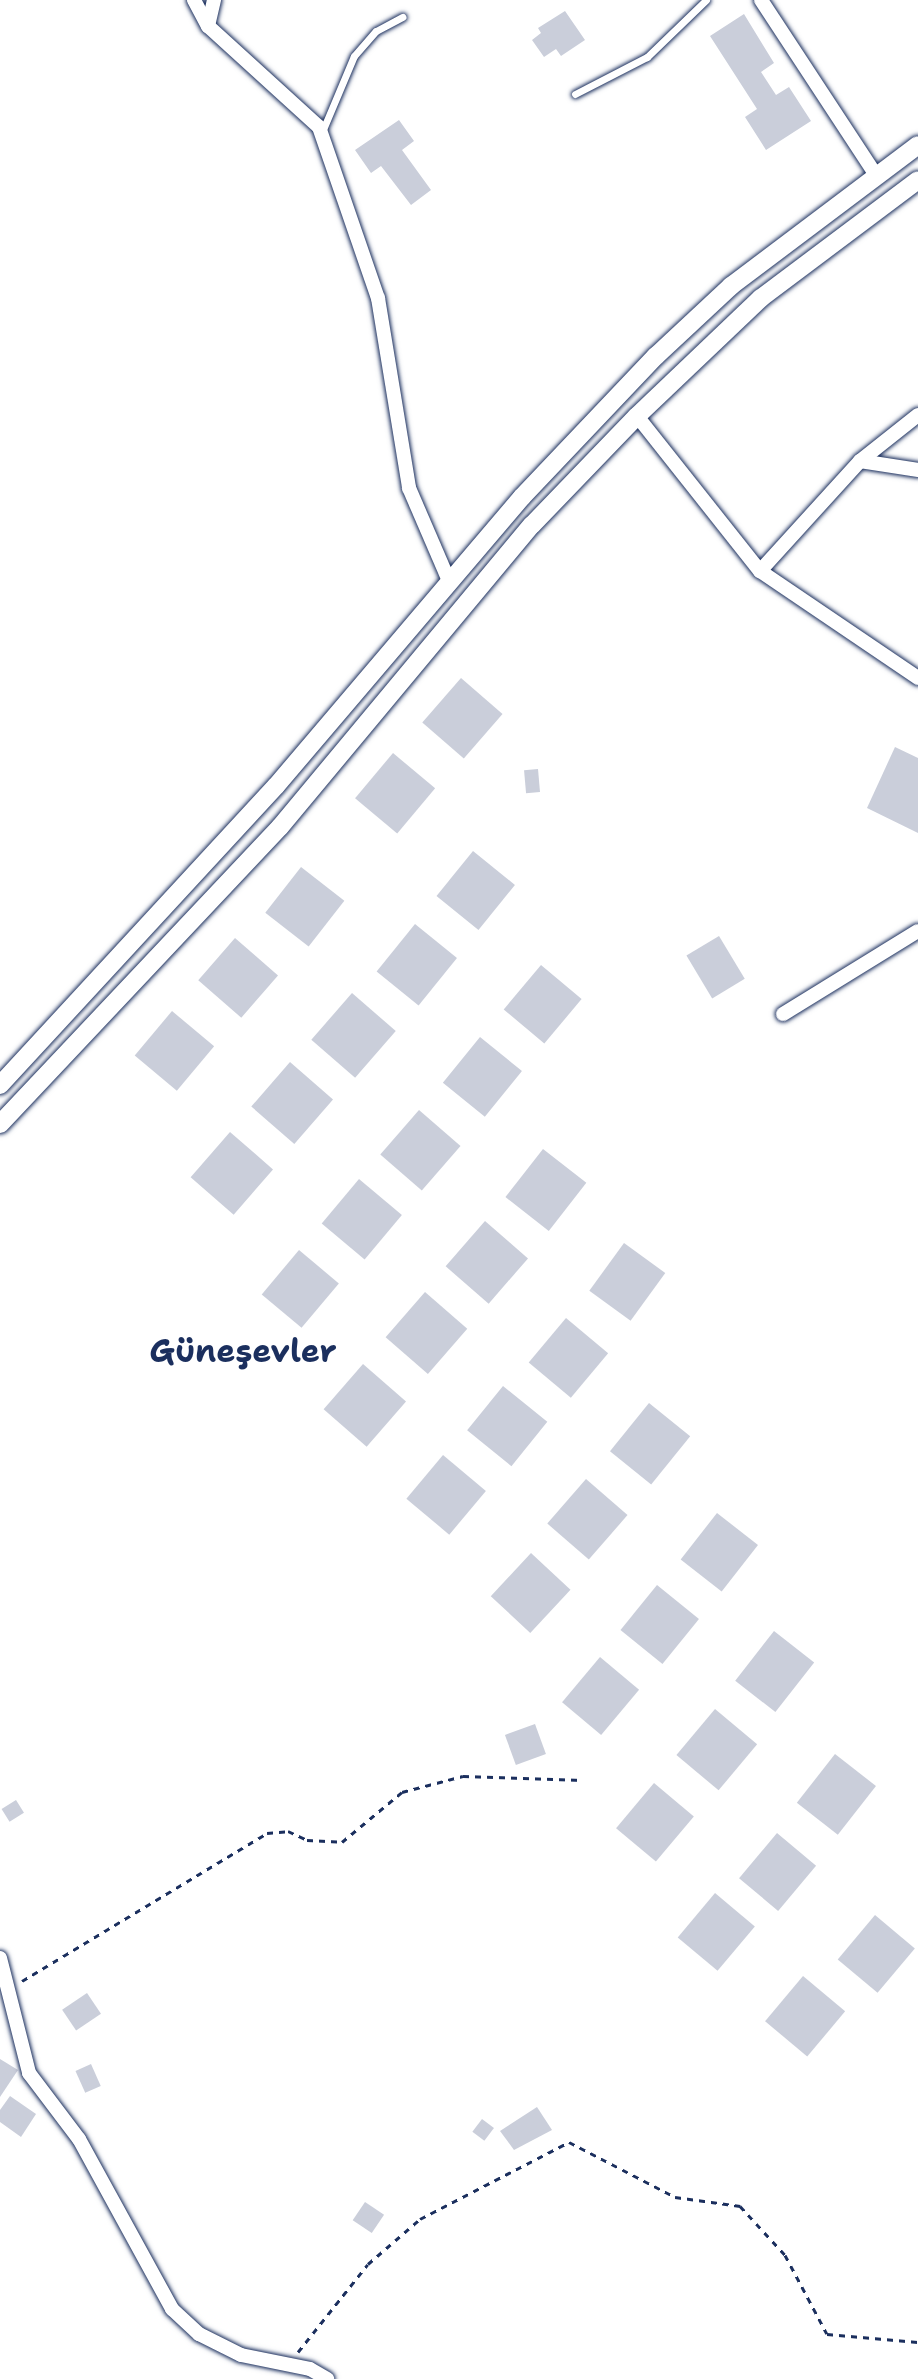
<!DOCTYPE html>
<meta charset="utf-8">
<style>
body{margin:0}
#map{position:relative;width:918px;height:2379px;overflow:hidden;background:#fff;font-family:"Shantell Sans",sans-serif}
div>[style]{position:absolute}
.building>*{inset:0;background:#caceda;transform-origin:0 0}
.path>*{height:3px;margin-top:-1.5px;transform-origin:0;background:repeating-linear-gradient(90deg,#1b2f5e 0 6px,transparent 0 12px)}
.roads{filter:drop-shadow(0 0 2px #1b2f5e) drop-shadow(0 0 2px #1b2f5e)}
.service>*{height:7px;margin:-3.5px;padding:0 3.5px;transform-origin:3.5px;border-radius:3.5px;background:#fff}
.minor>*{height:14px;margin:-7px;padding:0 7px;transform-origin:7px;border-radius:7px;background:#fff}
.secondary>*{height:18px;margin:-9px;padding:0 9px;transform-origin:9px;border-radius:9px;background:#fff}
span{translate:-50% -50%;white-space:nowrap;text-align:center;line-height:1.15;-webkit-text-stroke:6px #fff;paint-order:stroke}
.district-label{font-size:32px;color:#1b2f5e;font-weight:700}
</style>
<div id="map">
<div class="building">
<i style="clip-path:polygon(565px 11px,585px 40px,561px 56px,556px 49px,544px 57px,532px 40px,541px 33px,538px 28px)"></i>
<i style="clip-path:polygon(744px 14px,774px 63px,761px 72px,776px 95px,789px 87px,811px 121px,766px 150px,745px 117px,757px 109px,710px 36px)"></i>
<i style="clip-path:polygon(399px 120px,414px 141px,402px 150px,431px 190px,411px 205px,381px 166px,371px 173px,355px 150px)"></i>
<i style="left:461px;top:678px;width:55px;height:59px;rotate:41deg"></i>
<i style="clip-path:polygon(895px 747px,918px 758px,918px 833px,867px 808px)"></i>
<i style="left:393px;top:753px;width:55px;height:59px;rotate:40deg"></i>
<i style="left:538px;top:769px;width:23px;height:14px;rotate:85deg"></i>
<i style="left:473px;top:851px;width:54px;height:58px;rotate:39deg"></i>
<i style="left:301px;top:867px;width:55px;height:58px;rotate:38deg"></i>
<i style="left:415px;top:924px;width:54px;height:61px;rotate:39deg"></i>
<i style="left:719px;top:936px;width:50px;height:38px;rotate:59deg"></i>
<i style="left:235px;top:938px;width:57px;height:56px;rotate:41deg"></i>
<i style="left:541px;top:965px;width:53px;height:58px;rotate:40deg"></i>
<i style="left:352px;top:993px;width:58px;height:62px;rotate:41deg"></i>
<i style="left:172px;top:1011px;width:55px;height:58px;rotate:40deg"></i>
<i style="left:480px;top:1037px;width:54px;height:59px;rotate:39deg"></i>
<i style="left:290px;top:1062px;width:57px;height:59px;rotate:41deg"></i>
<i style="left:419px;top:1110px;width:55px;height:59px;rotate:41deg"></i>
<i style="left:230px;top:1132px;width:57px;height:60px;rotate:41deg"></i>
<i style="left:543px;top:1149px;width:55px;height:61px;rotate:38deg"></i>
<i style="left:359px;top:1179px;width:56px;height:58px;rotate:40deg"></i>
<i style="left:485px;top:1221px;width:57px;height:60px;rotate:41deg"></i>
<i style="left:624px;top:1243px;width:51px;height:59px;rotate:36deg"></i>
<i style="left:299px;top:1250px;width:52px;height:58px;rotate:40deg"></i>
<i style="left:425px;top:1292px;width:56px;height:60px;rotate:41deg"></i>
<i style="left:566px;top:1318px;width:55px;height:58px;rotate:40deg"></i>
<i style="left:363px;top:1364px;width:57px;height:60px;rotate:41deg"></i>
<i style="left:503px;top:1386px;width:57px;height:57px;rotate:39deg"></i>
<i style="left:649px;top:1403px;width:53px;height:62px;rotate:39deg"></i>
<i style="left:443px;top:1455px;width:56px;height:57px;rotate:40deg"></i>
<i style="left:586px;top:1479px;width:55px;height:59px;rotate:41deg"></i>
<i style="left:717px;top:1513px;width:52px;height:59px;rotate:38deg"></i>
<i style="left:531px;top:1553px;width:54px;height:59px;rotate:43deg"></i>
<i style="left:657px;top:1585px;width:54px;height:58px;rotate:39deg"></i>
<i style="left:774px;top:1631px;width:51px;height:63px;rotate:38deg"></i>
<i style="left:600px;top:1657px;width:51px;height:59px;rotate:40deg"></i>
<i style="left:715px;top:1709px;width:55px;height:60px;rotate:40deg"></i>
<i style="left:535px;top:1724px;width:32px;height:32px;rotate:70deg"></i>
<i style="left:835px;top:1754px;width:52px;height:62px;rotate:38deg"></i>
<i style="left:654px;top:1783px;width:52px;height:59px;rotate:40deg"></i>
<i style="left:16px;top:1800px;width:15px;height:17px;rotate:58deg"></i>
<i style="left:777px;top:1833px;width:51px;height:59px;rotate:40deg"></i>
<i style="left:715px;top:1893px;width:52px;height:58px;rotate:40deg"></i>
<i style="left:875px;top:1915px;width:52px;height:58px;rotate:40deg"></i>
<i style="left:803px;top:1976px;width:55px;height:59px;rotate:40deg"></i>
<i style="left:87px;top:1993px;width:25px;height:30px;rotate:56deg"></i>
<i style="clip-path:polygon(0 2059px,18px 2070px,0 2097px)"></i>
<i style="left:91px;top:2064px;width:24px;height:17px;rotate:66deg"></i>
<i style="clip-path:polygon(10px 2096px,36px 2114px,21px 2137px,0 2122px,0 2110px)"></i>
<i style="clip-path:polygon(537px 2107px,552px 2130px,514px 2150px,500px 2131px)"></i>
<i style="left:482px;top:2119px;width:15px;height:16px;rotate:37deg"></i>
<i style="left:365px;top:2202px;width:23px;height:22px;rotate:34deg"></i>
</div>
<div class="path">
<i style="left:22px;top:1981px;width:286px;rotate:-31.1deg"></i>
<i style="left:267px;top:1833px;width:21px;rotate:-5deg"></i>
<i style="left:288px;top:1831px;width:21px;rotate:25deg"></i>
<i style="left:307px;top:1840px;width:35px;rotate:3deg"></i>
<i style="left:342px;top:1842px;width:78px;rotate:-39.8deg"></i>
<i style="left:402px;top:1792px;width:63px;rotate:-14.7deg"></i>
<i style="left:463px;top:1776px;width:120px;rotate:1.9deg"></i>
<i style="left:298px;top:2352px;width:112px;rotate:-51.5deg"></i>
<i style="left:368px;top:2264px;width:69px;rotate:-40.9deg"></i>
<i style="left:420px;top:2219px;width:168px;rotate:-27.3deg"></i>
<i style="left:569px;top:2142px;width:119px;rotate:27.4deg"></i>
<i style="left:675px;top:2197px;width:66px;rotate:7.9deg"></i>
<i style="left:740px;top:2206px;width:67px;rotate:47.4deg"></i>
<i style="left:785px;top:2255px;width:89px;rotate:62deg"></i>
<i style="left:827px;top:2334px;width:91px;rotate:5deg"></i>
</div>
<div class="roads">
<div class="service">
<i style="left:575px;top:94px;width:81px;rotate:-27.2deg"></i>
<i style="left:647px;top:57px;width:82px;rotate:-44deg"></i>
<i style="left:322px;top:132px;width:82px;rotate:-67.2deg"></i>
<i style="left:354px;top:56px;width:33px;rotate:-49deg"></i>
<i style="left:376px;top:31px;width:30px;rotate:-28deg"></i>
</div>
<div class="minor">
<i style="left:194px;top:0;width:30px;rotate:62deg"></i>
<i style="left:208px;top:26px;width:150px;rotate:42.3deg"></i>
<i style="left:319px;top:127px;width:181px;rotate:71deg"></i>
<i style="left:378px;top:298px;width:193px;rotate:80.7deg"></i>
<i style="left:409px;top:488px;width:101px;rotate:66.7deg"></i>
<i style="left:761px;top:0;width:209px;rotate:56.7deg"></i>
<i style="left:208px;top:26px;width:27px;rotate:-77deg"></i>
<i style="left:637px;top:416px;width:198px;rotate:51.6deg"></i>
<i style="left:760px;top:571px;width:191px;rotate:34.1deg"></i>
<i style="left:860px;top:461px;width:59px;rotate:8.8deg"></i>
<i style="left:760px;top:571px;width:149px;rotate:-47.7deg"></i>
<i style="left:860px;top:461px;width:74px;rotate:-38.4deg"></i>
<i style="left:783px;top:1014px;width:158px;rotate:-31.6deg"></i>
<i style="left:0;top:1958px;width:119px;rotate:75.8deg"></i>
<i style="left:29px;top:2073px;width:83px;rotate:52.9deg"></i>
<i style="left:79px;top:2139px;width:194px;rotate:61.3deg"></i>
<i style="left:172px;top:2309px;width:37px;rotate:43deg"></i>
<i style="left:199px;top:2334px;width:47px;rotate:26.6deg"></i>
<i style="left:241px;top:2355px;width:70px;rotate:11.5deg"></i>
<i style="left:310px;top:2369px;width:20px;rotate:30deg"></i>
</div>
<div class="secondary">
<i style="left:0;top:1085px;width:407px;rotate:-47.3deg"></i>
<i style="left:276px;top:786px;width:380px;rotate:-49.6deg"></i>
<i style="left:522px;top:497px;width:195px;rotate:-46.5deg"></i>
<i style="left:656px;top:356px;width:103px;rotate:-43deg"></i>
<i style="left:731px;top:286px;width:234px;rotate:-37deg"></i>
<i style="left:0;top:1124px;width:408px;rotate:-46.7deg"></i>
<i style="left:280px;top:827px;width:393px;rotate:-50.2deg"></i>
<i style="left:532px;top:525px;width:151px;rotate:-46.1deg"></i>
<i style="left:637px;top:416px;width:171px;rotate:-43.6deg"></i>
<i style="left:761px;top:298px;width:196px;rotate:-36.9deg"></i>
</div>
</div>
<div class="district-label">
<span style="left:243px;top:1351px">Güneşevler</span>
</div>
</div>
